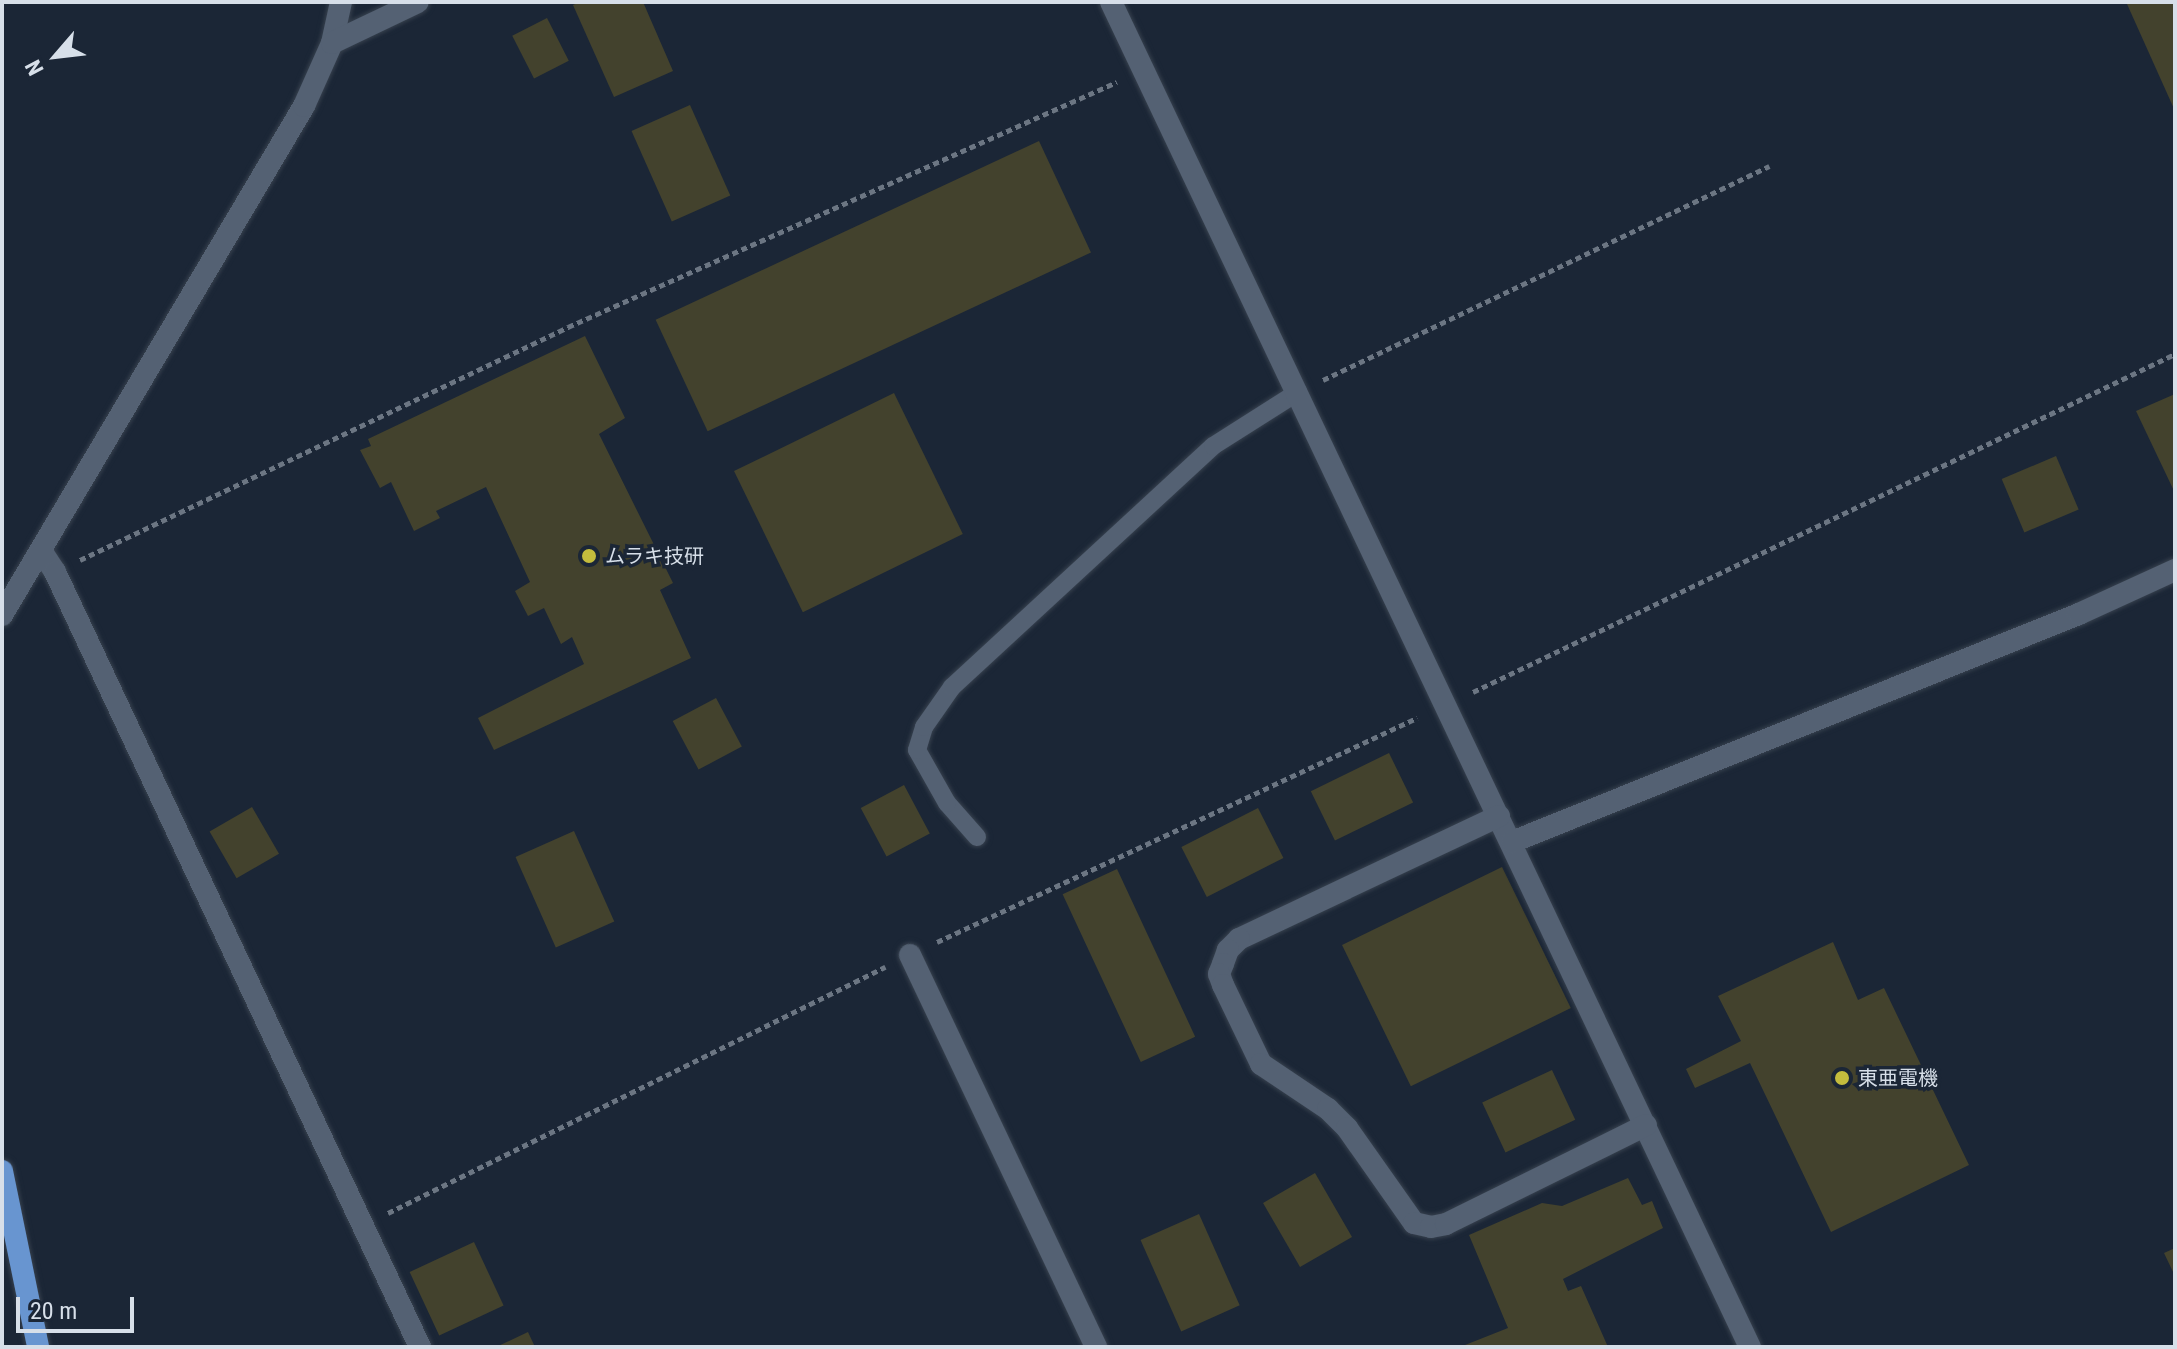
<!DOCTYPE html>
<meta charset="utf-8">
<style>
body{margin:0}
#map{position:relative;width:2177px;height:1349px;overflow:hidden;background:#1b2636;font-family:"Roboto Condensed","Noto Sans JP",sans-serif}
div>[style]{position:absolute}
.building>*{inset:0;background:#43422d;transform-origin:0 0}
.path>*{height:5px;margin-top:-2.5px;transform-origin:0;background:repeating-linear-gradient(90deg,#6c7683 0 6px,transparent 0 10px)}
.roads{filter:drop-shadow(0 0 2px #37414e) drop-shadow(0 0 2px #37414e)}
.service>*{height:18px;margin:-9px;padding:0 9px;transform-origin:9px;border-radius:9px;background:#546173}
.minor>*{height:22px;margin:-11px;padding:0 11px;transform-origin:11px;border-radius:11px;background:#546173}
.tertiary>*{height:22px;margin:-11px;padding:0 11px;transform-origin:11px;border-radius:11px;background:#546173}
.trunk>*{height:22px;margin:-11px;padding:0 11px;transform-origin:11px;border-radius:11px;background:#6895d0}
.dots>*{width:22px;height:22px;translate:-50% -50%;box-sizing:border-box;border:4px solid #1b2636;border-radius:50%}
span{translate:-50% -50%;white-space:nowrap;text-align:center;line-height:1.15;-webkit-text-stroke:7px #1b2636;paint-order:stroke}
.poi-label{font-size:20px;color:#d7dfe9}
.left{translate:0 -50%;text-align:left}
.frame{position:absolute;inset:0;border:4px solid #d7dfe9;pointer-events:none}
.north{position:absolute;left:16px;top:16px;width:80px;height:80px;-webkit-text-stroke:6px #1b2636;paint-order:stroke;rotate:242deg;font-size:22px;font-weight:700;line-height:32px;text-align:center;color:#d7dfe9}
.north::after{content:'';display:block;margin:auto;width:28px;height:36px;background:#d7dfe9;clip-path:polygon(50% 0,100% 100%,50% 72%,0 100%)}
.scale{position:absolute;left:16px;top:1297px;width:118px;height:36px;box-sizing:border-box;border:4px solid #d7dfe9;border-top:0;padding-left:10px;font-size:24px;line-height:28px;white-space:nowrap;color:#d7dfe9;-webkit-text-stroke:6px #1b2636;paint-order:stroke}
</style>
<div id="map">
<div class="building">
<i style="clip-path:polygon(580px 2px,643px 2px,673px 71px,614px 97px,573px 5px)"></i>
<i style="clip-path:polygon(2130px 2px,2175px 2px,2175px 111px,2127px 4px)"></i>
<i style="left:547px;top:18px;width:48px;height:39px;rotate:63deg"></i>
<i style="left:690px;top:105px;width:99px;height:64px;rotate:66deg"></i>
<i style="left:1039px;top:141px;width:123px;height:423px;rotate:65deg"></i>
<i style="clip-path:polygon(585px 336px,625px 418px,599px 434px,673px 583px,660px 590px,691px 658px,494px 750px,478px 718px,584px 664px,572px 637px,561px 644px,544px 608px,528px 616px,515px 591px,530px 582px,486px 487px,436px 511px,440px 518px,414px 531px,391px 482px,380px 488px,360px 450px,371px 446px,368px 439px)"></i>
<i style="left:894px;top:393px;width:157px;height:178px;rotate:64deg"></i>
<i style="clip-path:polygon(2175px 394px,2175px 493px,2136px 411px)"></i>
<i style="left:2056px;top:456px;width:58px;height:59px;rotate:67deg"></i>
<i style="left:716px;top:698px;width:55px;height:49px;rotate:62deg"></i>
<i style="left:1389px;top:753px;width:55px;height:87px;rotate:64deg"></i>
<i style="left:904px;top:785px;width:55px;height:49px;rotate:62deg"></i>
<i style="left:252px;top:807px;width:54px;height:49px;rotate:60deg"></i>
<i style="left:1258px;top:808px;width:56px;height:86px;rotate:63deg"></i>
<i style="left:574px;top:831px;width:99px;height:64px;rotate:66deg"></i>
<i style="left:1502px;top:867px;width:157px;height:178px;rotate:64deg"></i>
<i style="left:1117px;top:869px;width:185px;height:60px;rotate:65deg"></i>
<i style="clip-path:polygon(1833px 942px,1858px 1000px,1884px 988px,1969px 1165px,1831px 1232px,1750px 1063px,1695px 1088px,1686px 1069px,1741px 1041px,1718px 996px)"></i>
<i style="left:1552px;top:1070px;width:55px;height:77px;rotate:65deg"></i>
<i style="left:1315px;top:1173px;width:74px;height:60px;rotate:60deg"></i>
<i style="clip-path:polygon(1628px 1178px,1642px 1205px,1652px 1201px,1663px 1228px,1563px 1279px,1568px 1291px,1581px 1286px,1608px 1347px,1460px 1347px,1508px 1328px,1469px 1235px,1542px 1203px,1562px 1206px)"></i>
<i style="left:1199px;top:1214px;width:100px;height:64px;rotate:66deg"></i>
<i style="left:474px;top:1242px;width:70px;height:71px;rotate:65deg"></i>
<i style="clip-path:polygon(2175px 1248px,2175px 1276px,2164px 1253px)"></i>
<i style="clip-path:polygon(528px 1332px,535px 1347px,496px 1347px)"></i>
</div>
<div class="path">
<i style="left:1323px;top:380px;width:495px;rotate:-25.6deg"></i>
<i style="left:80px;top:560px;width:541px;rotate:-25.52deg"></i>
<i style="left:568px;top:327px;width:601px;rotate:-24.05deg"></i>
<i style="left:1473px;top:692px;width:779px;rotate:-25.71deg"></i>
<i style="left:937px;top:942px;width:530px;rotate:-25.02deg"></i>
<i style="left:388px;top:1213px;width:555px;rotate:-26.33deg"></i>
</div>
<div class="roads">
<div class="service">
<i style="left:977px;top:837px;width:45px;rotate:-131.4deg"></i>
<i style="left:947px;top:803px;width:61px;rotate:-119.5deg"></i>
<i style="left:917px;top:750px;width:24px;rotate:-73deg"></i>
<i style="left:924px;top:727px;width:49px;rotate:-55deg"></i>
<i style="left:952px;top:687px;width:355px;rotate:-42.7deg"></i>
<i style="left:1213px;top:446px;width:101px;rotate:-32.4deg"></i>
</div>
<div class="minor">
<i style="left:1111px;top:2px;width:1489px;rotate:64.59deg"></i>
<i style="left:42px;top:552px;width:24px;rotate:57deg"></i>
<i style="left:55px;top:572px;width:857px;rotate:64.78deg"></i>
<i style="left:2px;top:615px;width:592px;rotate:-59.32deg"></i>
<i style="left:304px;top:106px;width:69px;rotate:-66deg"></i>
<i style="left:332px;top:43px;width:42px;rotate:-77.6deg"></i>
<i style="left:1499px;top:816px;width:288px;rotate:154.7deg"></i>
<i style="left:1239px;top:939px;width:16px;rotate:135deg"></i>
<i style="left:1228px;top:950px;width:15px;rotate:110deg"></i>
<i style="left:1223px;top:964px;width:11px;rotate:112deg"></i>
<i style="left:1219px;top:974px;width:12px;rotate:70deg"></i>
<i style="left:1223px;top:985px;width:88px;rotate:64.3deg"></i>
<i style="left:1261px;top:1064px;width:81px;rotate:33.9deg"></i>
<i style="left:1328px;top:1109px;width:27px;rotate:45deg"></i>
<i style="left:1347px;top:1128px;width:116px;rotate:54.8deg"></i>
<i style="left:1414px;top:1223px;width:17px;rotate:13deg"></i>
<i style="left:1431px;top:1227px;width:15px;rotate:-11deg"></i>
<i style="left:1446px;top:1224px;width:223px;rotate:-26.3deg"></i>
<i style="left:1512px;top:842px;width:611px;rotate:-21.91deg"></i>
<i style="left:2079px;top:614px;width:106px;rotate:-24.6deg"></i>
<i style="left:910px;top:955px;width:434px;rotate:64.6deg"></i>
</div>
<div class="tertiary">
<i style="left:332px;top:43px;width:95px;rotate:-25.5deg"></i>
</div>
<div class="trunk">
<i style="left:2px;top:1171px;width:180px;rotate:78.4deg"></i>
</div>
</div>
<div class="dots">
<i style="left:589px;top:556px;background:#c4bc3d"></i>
<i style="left:1842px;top:1078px;background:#c4bc3d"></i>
</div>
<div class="poi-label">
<span class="left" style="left:605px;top:556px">ムラキ技研</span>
<span class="left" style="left:1858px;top:1078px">東亜電機</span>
</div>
<div class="frame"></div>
<div class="north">N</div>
<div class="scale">20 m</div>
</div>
